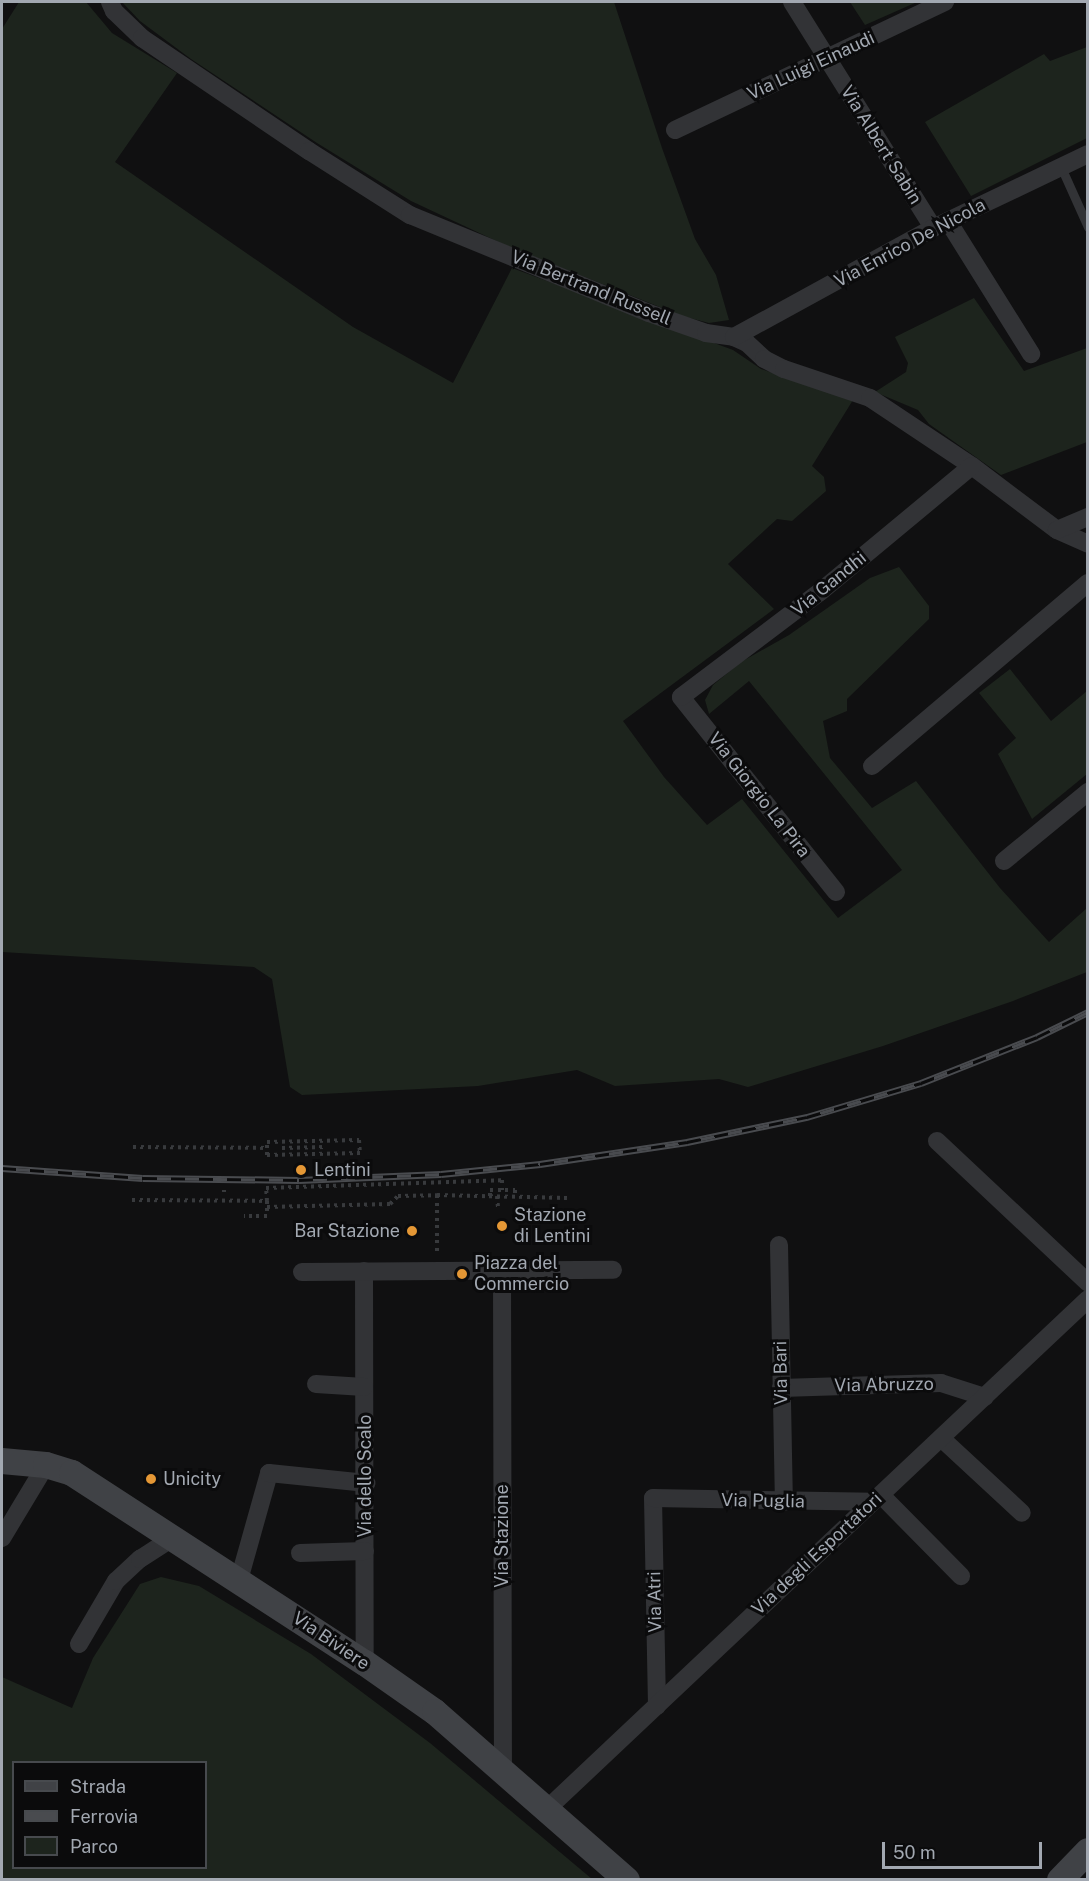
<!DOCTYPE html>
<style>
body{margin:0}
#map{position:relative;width:1089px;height:1881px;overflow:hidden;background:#101011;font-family:"Public Sans",sans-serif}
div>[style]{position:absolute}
.green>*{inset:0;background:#1d241d}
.path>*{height:4px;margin-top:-2px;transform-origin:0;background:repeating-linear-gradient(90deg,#383a3d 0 3px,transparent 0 7.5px)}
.service>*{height:9px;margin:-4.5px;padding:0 4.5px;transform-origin:4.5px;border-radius:4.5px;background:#323336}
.minor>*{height:18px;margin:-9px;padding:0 9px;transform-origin:9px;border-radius:9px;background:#323336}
.secondary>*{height:26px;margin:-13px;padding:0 13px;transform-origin:13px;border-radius:13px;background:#404246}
.rail>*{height:7px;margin-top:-3.5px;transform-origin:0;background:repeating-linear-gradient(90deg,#0b0b0c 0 14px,#494b4f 0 28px);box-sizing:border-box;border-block:2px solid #494b4f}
.dots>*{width:16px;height:16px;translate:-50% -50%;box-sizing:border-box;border:3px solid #0b0b0c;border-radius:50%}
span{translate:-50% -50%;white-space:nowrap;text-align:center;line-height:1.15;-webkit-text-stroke:6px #0b0b0c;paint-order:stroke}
.street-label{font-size:18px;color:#a2a8b1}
.poi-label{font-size:18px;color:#a2a8b1}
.left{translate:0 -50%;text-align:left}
.right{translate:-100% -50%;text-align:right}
.frame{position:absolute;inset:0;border:3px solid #a2a8b1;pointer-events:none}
.legend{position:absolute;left:12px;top:1761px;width:195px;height:108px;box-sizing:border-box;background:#0b0b0c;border:2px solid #474a4e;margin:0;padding:8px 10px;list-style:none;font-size:18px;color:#a2a8b1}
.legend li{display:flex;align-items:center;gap:12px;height:30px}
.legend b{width:30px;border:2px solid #474a4e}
.scale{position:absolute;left:882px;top:1842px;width:160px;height:27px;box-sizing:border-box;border:3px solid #a2a8b1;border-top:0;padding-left:8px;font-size:18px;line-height:21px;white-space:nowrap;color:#a2a8b1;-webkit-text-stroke:4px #0b0b0c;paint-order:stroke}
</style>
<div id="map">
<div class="green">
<i style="clip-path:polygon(19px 2px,86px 2px,112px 33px,177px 73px,115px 162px,353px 327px,453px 383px,512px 268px,733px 350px,761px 369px,853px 400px,812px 466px,824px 477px,826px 491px,792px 521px,777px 519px,728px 564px,774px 609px,623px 721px,664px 777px,707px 825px,742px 799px,838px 918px,902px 870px,749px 681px,709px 714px,705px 700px,713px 685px,741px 662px,789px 635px,870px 578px,899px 567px,929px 606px,929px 619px,847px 699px,847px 711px,823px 721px,830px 758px,872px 808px,916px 781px,1000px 888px,1049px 942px,1087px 908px,1087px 972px,1013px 1001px,883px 1046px,748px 1087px,719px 1079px,615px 1086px,577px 1070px,478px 1086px,302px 1095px,290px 1087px,272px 979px,254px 967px,2px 952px,2px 29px)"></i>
<i style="clip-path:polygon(122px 2px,614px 2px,662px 148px,695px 239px,716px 275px,729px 320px,709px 323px,682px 316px,505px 245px,411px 201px,317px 143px,191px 59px,140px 21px)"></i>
<i style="clip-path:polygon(850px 2px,917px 2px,865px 25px)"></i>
<i style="clip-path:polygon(1087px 47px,1087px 138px,971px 196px,925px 122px,1044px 54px,1050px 61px)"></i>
<i style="clip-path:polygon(974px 298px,1024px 371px,1087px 348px,1087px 442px,1001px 475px,929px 424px,918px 410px,875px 392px,906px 372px,908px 363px,895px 337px)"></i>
<i style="clip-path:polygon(1010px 669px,1051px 721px,1087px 691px,1087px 774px,1032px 819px,998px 754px,1016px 738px,979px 693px)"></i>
<i style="clip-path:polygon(evenodd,161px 1577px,199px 1586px,311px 1654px,430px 1743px,592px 1879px,2px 1879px,2px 1677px,72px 1708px,93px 1658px,140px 1584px,161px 1577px,206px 1762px,206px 1868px,14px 1868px,14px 1762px,206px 1762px)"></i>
</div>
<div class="path">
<i style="left:359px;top:1140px;width:13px;rotate:86deg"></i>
<i style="left:360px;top:1153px;width:93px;rotate:178.8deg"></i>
<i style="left:267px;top:1155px;width:13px;rotate:-90deg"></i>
<i style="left:267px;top:1142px;width:92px;rotate:-1.2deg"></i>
<i style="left:133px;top:1147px;width:134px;rotate:0.4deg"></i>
<i style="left:282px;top:1148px;width:44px;rotate:-1.3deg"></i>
<i style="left:224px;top:1192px;width:2px;rotate:-90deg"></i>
<i style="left:437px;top:1195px;width:130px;rotate:1.3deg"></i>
<i style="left:490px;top:1196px;width:6px;rotate:-90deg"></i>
<i style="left:490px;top:1190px;width:25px"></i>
<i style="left:515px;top:1190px;width:7px;rotate:90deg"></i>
<i style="left:497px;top:1196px;width:11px;rotate:85deg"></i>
<i style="left:132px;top:1200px;width:135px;rotate:0.4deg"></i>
<i style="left:267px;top:1201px;width:15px;rotate:90deg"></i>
<i style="left:267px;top:1216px;width:23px;rotate:180deg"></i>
<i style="left:267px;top:1201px;width:13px;rotate:-94deg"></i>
<i style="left:266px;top:1188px;width:236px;rotate:-1.9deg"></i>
<i style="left:502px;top:1180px;width:10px;rotate:90deg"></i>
<i style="left:267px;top:1207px;width:123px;rotate:-1.4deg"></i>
<i style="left:390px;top:1204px;width:11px;rotate:-45deg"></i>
<i style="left:398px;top:1196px;width:39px;rotate:-1deg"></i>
<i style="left:437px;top:1195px;width:59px;rotate:90deg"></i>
</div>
<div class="service">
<i style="left:1061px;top:167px;width:66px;rotate:65.8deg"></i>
</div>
<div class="minor">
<i style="left:110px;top:2px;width:10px;rotate:66deg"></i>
<i style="left:114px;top:11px;width:39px;rotate:44deg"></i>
<i style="left:142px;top:38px;width:202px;rotate:34.1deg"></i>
<i style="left:309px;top:151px;width:120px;rotate:32.4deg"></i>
<i style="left:410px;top:215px;width:258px;rotate:22.3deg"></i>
<i style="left:649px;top:313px;width:60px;rotate:19.3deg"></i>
<i style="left:706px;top:333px;width:28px;rotate:8deg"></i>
<i style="left:734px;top:337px;width:14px;rotate:25deg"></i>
<i style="left:747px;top:343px;width:23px;rotate:43deg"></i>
<i style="left:764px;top:359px;width:22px;rotate:27deg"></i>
<i style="left:784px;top:369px;width:91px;rotate:18.6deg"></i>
<i style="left:870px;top:398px;width:123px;rotate:33.7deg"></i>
<i style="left:972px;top:466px;width:106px;rotate:37deg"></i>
<i style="left:1057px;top:530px;width:34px;rotate:24deg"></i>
<i style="left:792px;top:2px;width:266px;rotate:58deg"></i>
<i style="left:675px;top:130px;width:299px;rotate:-25.4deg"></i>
<i style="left:948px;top:221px;width:157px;rotate:58deg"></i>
<i style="left:734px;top:337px;width:227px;rotate:-28.7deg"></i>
<i style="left:933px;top:228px;width:172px;rotate:-25.5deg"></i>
<i style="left:1057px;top:530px;width:34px;rotate:-23deg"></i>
<i style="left:872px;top:766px;width:283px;rotate:-40.3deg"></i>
<i style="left:1004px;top:861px;width:109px;rotate:-39.4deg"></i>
<i style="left:836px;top:892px;width:249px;rotate:-128.5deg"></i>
<i style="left:681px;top:697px;width:174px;rotate:-37.1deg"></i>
<i style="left:820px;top:592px;width:197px;rotate:-39.7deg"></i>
<i style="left:937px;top:1141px;width:207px;rotate:43.2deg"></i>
<i style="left:779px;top:1245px;width:257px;rotate:88.9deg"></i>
<i style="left:502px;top:1270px;width:500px;rotate:89.89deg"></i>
<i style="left:364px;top:1271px;width:392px;rotate:89.9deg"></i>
<i style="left:302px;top:1272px;width:311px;rotate:-0.4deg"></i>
<i style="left:316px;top:1384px;width:48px;rotate:3.6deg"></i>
<i style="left:781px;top:1388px;width:160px;rotate:-1.8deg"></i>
<i style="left:941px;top:1383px;width:46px;rotate:17.7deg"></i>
<i style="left:941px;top:1438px;width:110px;rotate:42.8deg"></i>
<i style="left:881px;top:1495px;width:114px;rotate:45.4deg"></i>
<i style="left:2px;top:1538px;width:85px;rotate:-58.9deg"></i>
<i style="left:300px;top:1553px;width:65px;rotate:-1.8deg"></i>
<i style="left:239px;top:1580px;width:111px;rotate:-74.3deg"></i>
<i style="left:269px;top:1473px;width:98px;rotate:5.9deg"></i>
<i style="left:79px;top:1644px;width:73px;rotate:-59.6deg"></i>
<i style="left:116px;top:1581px;width:33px;rotate:-43deg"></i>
<i style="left:140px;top:1559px;width:37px;rotate:-33deg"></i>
<i style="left:657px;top:1706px;width:208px;rotate:-91.1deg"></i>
<i style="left:653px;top:1498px;width:220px;rotate:1deg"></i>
<i style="left:547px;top:1809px;width:743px;rotate:-43.31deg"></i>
</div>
<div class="secondary">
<i style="left:2px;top:1461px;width:44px;rotate:5.2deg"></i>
<i style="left:46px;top:1465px;width:27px;rotate:17deg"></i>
<i style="left:72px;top:1473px;width:349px;rotate:33deg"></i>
<i style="left:365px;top:1663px;width:85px;rotate:35deg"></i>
<i style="left:435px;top:1712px;width:255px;rotate:41.2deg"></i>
<i style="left:1060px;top:1880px;width:40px;rotate:-46deg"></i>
</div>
<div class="rail">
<i style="left:2px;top:1168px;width:141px;rotate:4.1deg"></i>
<i style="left:143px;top:1178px;width:156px;rotate:0.7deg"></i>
<i style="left:299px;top:1180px;width:142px;rotate:-2.4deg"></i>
<i style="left:441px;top:1174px;width:100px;rotate:-5.8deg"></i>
<i style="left:540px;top:1164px;width:149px;rotate:-8.5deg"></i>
<i style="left:687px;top:1142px;width:123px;rotate:-11.8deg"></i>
<i style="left:807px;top:1117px;width:119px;rotate:-16.6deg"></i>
<i style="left:921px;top:1083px;width:125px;rotate:-21.6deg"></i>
<i style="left:1037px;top:1037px;width:57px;rotate:-26.1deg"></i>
</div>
<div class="dots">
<i style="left:301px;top:1170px;background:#e49735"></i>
<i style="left:502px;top:1226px;background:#e49735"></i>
<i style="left:412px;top:1231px;background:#e49735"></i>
<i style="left:462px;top:1274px;background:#e49735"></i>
<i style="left:151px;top:1479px;background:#e49735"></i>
</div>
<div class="street-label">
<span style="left:811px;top:66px;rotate:-25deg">Via Luigi Einaudi</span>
<span style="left:881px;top:145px;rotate:58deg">Via Albert Sabin</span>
<span style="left:910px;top:243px;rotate:-28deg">Via Enrico De Nicola</span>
<span style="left:591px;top:288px;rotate:22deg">Via Bertrand Russell</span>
<span style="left:829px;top:584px;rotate:-39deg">Via Gandhi</span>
<span style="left:759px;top:795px;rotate:52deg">Via Giorgio La Pira</span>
<span style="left:781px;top:1373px;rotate:-91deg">Via Bari</span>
<span style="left:884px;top:1385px;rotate:-1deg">Via Abruzzo</span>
<span style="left:365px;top:1476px;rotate:-90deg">Via dello Scalo</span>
<span style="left:763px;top:1501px;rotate:1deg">Via Puglia</span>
<span style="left:502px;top:1536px;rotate:-90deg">Via Stazione</span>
<span style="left:817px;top:1554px;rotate:-43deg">Via degli Esportatori</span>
<span style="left:655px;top:1602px;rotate:-91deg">Via Atri</span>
<span style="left:331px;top:1641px;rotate:34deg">Via Biviere</span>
</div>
<div class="poi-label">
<span class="left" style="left:314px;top:1170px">Lentini</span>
<span class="left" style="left:514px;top:1226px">Stazione<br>di Lentini</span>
<span class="right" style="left:400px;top:1231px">Bar Stazione</span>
<span class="left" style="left:474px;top:1274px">Piazza del<br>Commercio</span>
<span class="left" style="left:163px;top:1479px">Unicity</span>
</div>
<div class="frame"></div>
<ul class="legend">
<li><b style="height:8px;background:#404246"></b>Strada</li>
<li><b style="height:8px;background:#494b4f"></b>Ferrovia</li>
<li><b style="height:16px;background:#1d241d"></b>Parco</li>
</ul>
<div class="scale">50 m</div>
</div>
